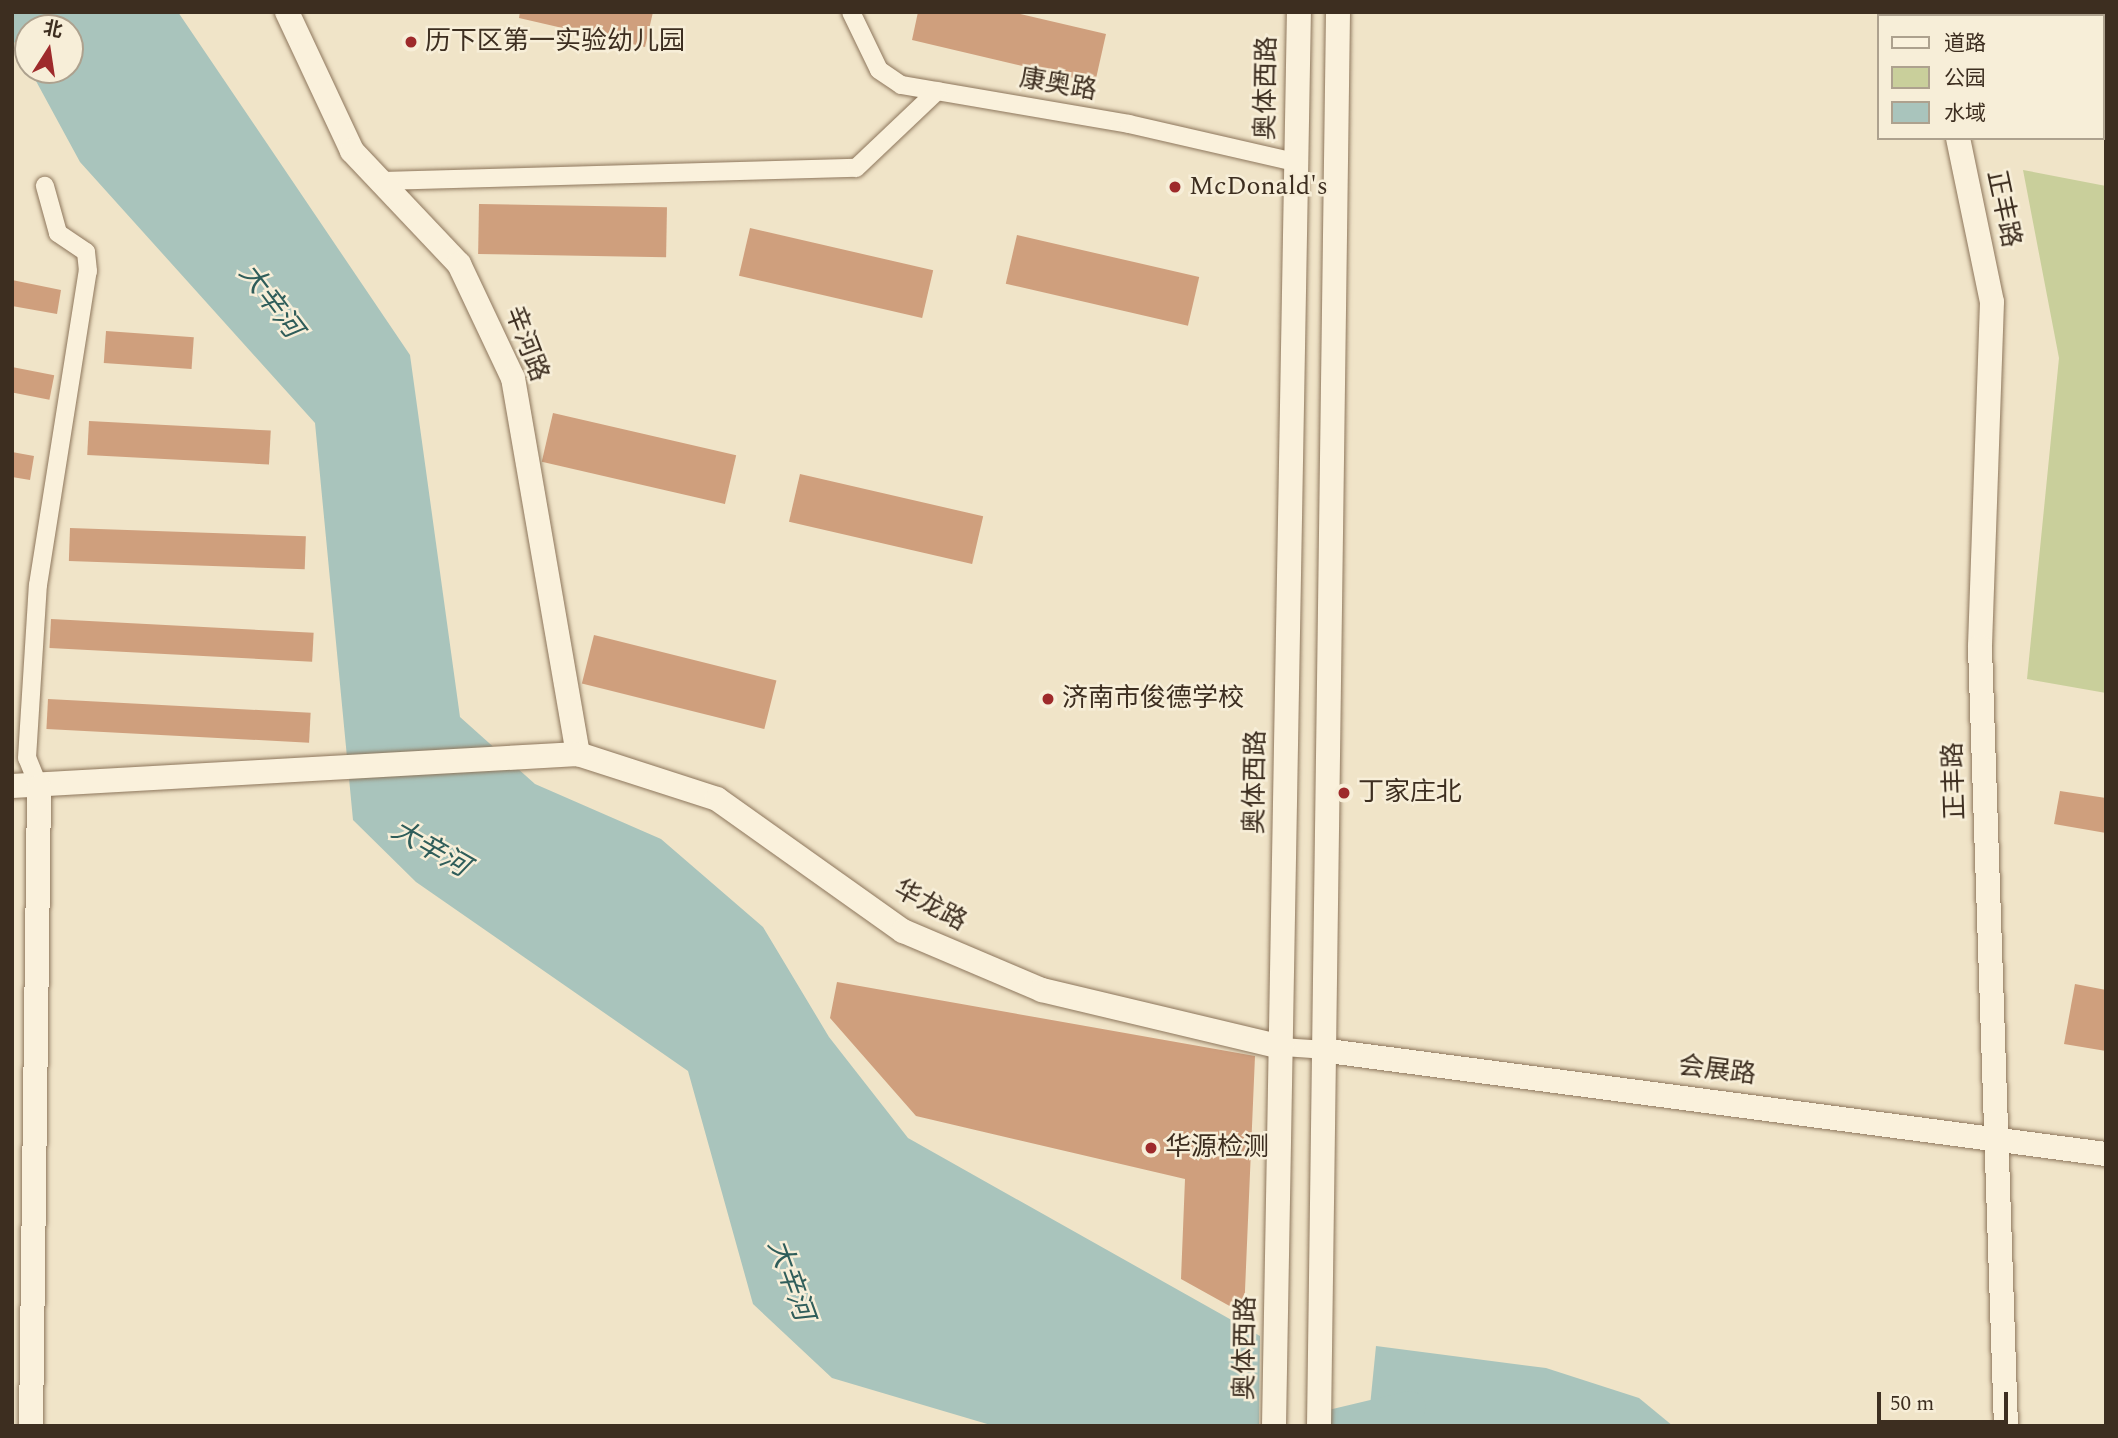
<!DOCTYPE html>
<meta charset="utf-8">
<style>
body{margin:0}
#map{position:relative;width:2118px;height:1438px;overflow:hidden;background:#f0e4c8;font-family:Spectral,"Noto Sans SC",serif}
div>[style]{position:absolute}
.green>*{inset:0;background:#c9cf9b}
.water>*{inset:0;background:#a9c4bc}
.river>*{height:32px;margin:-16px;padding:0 16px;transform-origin:16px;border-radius:16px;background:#a9c4bc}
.building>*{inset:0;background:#cf9f7d;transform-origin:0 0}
.roads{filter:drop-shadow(0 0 2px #8d765c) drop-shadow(0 0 2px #8d765c)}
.street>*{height:18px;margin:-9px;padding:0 9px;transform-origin:9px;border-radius:9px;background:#faf1dc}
.secondary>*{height:24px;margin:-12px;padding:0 12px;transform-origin:12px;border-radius:12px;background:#faf1dc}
.dots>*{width:19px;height:19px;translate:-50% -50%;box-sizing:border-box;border:4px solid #f7eed8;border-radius:50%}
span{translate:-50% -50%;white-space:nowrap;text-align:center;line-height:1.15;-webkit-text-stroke:5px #f7eed8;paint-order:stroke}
.poi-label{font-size:26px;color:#3d2e20}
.left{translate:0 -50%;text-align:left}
.street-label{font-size:26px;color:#3d2e20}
.water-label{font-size:28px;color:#2f5d5a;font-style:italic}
.frame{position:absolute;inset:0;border:14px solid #3d2e20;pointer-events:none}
.legend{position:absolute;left:1877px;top:14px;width:228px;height:126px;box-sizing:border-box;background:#f7eed8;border:2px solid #ada18e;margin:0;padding:9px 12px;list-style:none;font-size:21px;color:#3d2e20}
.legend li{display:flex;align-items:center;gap:14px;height:35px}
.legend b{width:35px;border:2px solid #ada18e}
.north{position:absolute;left:14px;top:14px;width:70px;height:70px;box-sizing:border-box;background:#f7eed8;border:2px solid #ada18e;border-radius:50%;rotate:12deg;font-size:19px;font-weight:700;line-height:28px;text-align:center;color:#3d2e20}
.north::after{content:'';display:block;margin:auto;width:24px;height:32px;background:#9e2a2b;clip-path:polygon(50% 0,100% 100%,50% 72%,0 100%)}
.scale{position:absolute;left:1877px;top:1392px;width:131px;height:32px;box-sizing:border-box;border:4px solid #3d2e20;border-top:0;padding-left:9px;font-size:21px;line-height:24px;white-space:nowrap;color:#3d2e20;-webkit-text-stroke:5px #f7eed8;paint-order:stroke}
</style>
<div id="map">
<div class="green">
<i style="clip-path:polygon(2023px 170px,2106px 186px,2106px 693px,2027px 679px,2059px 358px)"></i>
</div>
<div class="water">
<i style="clip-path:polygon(12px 12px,178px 12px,410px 355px,460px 717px,535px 784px,661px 839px,763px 927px,829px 1037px,908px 1138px,1260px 1336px,1259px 1426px,994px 1426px,832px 1378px,753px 1304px,688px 1071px,416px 882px,353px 820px,315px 423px,80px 162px,30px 70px,70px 70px,70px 28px,28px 28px,28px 67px,12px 38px)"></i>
<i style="clip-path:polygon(1376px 1346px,1546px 1368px,1639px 1398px,1673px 1426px,1368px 1426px)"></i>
</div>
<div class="river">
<i style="left:1330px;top:1426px;width:82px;rotate:-13.4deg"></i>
</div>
<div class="building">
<i style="clip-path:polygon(520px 12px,653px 12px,645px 47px,519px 18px)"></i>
<i style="clip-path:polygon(918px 12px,1012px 12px,1106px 34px,1095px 83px,912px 40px)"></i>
<i style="left:479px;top:204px;width:188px;height:50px;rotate:1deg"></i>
<i style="left:750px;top:228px;width:188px;height:49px;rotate:13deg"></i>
<i style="left:1017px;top:235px;width:187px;height:50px;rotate:13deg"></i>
<i style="clip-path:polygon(12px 280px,61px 290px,57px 314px,12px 306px)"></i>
<i style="left:106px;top:331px;width:88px;height:32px;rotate:4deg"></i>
<i style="left:12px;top:367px;width:43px;height:25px;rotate:11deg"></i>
<i style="left:553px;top:413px;width:188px;height:50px;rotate:13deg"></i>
<i style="left:89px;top:421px;width:182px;height:34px;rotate:3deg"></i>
<i style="clip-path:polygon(12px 452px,34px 456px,30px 480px,12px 477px)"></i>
<i style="left:800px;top:474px;width:188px;height:49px;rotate:13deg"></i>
<i style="left:70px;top:528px;width:236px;height:33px;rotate:2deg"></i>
<i style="left:51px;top:619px;width:263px;height:29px;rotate:3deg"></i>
<i style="left:594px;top:635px;width:188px;height:50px;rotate:14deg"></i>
<i style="left:48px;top:699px;width:263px;height:30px;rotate:3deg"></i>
<i style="clip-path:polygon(2060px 791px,2106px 798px,2106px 833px,2054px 824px)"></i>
<i style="clip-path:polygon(837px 982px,1255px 1056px,1244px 1314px,1181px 1279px,1185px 1179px,916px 1116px,830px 1018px)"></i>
<i style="clip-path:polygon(2075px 984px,2106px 990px,2106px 1051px,2064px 1044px)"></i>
</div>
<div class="roads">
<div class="street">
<i style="left:851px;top:12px;width:64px;rotate:64.2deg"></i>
<i style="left:879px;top:70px;width:27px;rotate:34deg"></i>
<i style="left:901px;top:85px;width:231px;rotate:9.7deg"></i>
<i style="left:1129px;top:124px;width:170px;rotate:12.9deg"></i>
<i style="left:382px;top:181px;width:474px;rotate:-1.6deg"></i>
<i style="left:856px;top:168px;width:112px;rotate:-43.5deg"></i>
<i style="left:39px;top:787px;width:31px;rotate:-112deg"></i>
<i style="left:27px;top:758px;width:173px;rotate:-86.4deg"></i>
<i style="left:38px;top:585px;width:318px;rotate:-81deg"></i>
<i style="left:88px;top:271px;width:19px;rotate:-96deg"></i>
<i style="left:86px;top:252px;width:34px;rotate:-146deg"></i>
<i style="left:58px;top:233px;width:49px;rotate:-105.5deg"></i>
<i style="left:1282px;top:1047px;width:39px;rotate:4deg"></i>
</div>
<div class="secondary">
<i style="left:287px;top:12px;width:153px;rotate:64.9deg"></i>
<i style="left:352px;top:151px;width:156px;rotate:46.6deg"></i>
<i style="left:459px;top:264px;width:126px;rotate:64.7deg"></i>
<i style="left:513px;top:378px;width:382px;rotate:80.2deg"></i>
<i style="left:1933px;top:12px;width:4px;rotate:90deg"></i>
<i style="left:1958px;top:138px;width:167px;rotate:78.3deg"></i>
<i style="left:1992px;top:302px;width:345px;rotate:92deg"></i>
<i style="left:1980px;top:647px;width:779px;rotate:88.09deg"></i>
<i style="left:12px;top:786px;width:567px;rotate:-3.24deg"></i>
<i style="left:578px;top:754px;width:146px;rotate:17.9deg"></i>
<i style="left:717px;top:799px;width:228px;rotate:35.4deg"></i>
<i style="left:903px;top:931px;width:151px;rotate:23deg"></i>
<i style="left:1042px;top:990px;width:247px;rotate:13.4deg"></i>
<i style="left:1321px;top:1050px;width:792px;rotate:7.55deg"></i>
<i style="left:31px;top:1426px;width:639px;rotate:-89.28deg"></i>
<i style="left:1274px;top:1426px;width:1414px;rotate:-88.99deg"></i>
<i style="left:1319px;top:1426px;width:1414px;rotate:-89.23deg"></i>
</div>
</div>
<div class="dots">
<i style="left:411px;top:42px;background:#9e2a2b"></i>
<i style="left:1175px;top:187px;background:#9e2a2b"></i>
<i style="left:1048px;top:699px;background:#9e2a2b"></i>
<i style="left:1344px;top:793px;background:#9e2a2b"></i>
<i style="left:1151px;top:1148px;background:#9e2a2b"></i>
</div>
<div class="poi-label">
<span class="left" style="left:425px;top:42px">历下区第一实验幼儿园</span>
<span class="left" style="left:1189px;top:187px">McDonald's</span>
<span class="left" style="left:1062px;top:699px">济南市俊德学校</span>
<span class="left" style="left:1358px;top:793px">丁家庄北</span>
<span class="left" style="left:1165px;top:1148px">华源检测</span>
</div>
<div class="street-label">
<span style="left:1058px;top:85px;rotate:10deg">康奥路</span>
<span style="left:1267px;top:88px;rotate:-89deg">奥体西路</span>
<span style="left:2003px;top:209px;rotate:78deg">正丰路</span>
<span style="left:526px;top:344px;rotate:69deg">辛河路</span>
<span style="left:1955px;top:781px;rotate:-92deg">正丰路</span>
<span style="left:1256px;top:782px;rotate:-89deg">奥体西路</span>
<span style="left:930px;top:906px;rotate:28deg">华龙路</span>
<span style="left:1717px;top:1071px;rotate:7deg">会展路</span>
<span style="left:1246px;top:1348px;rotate:-89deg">奥体西路</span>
</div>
<div class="water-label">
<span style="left:270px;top:301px;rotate:53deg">大辛河</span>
<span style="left:430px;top:849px;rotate:30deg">大辛河</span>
<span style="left:790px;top:1280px;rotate:70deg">大辛河</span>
</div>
<div class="frame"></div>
<ul class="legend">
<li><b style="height:9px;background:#faf1dc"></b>道路</li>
<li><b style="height:19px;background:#c9cf9b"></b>公园</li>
<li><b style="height:19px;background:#a9c4bc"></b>水域</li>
</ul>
<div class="north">北</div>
<div class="scale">50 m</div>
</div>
